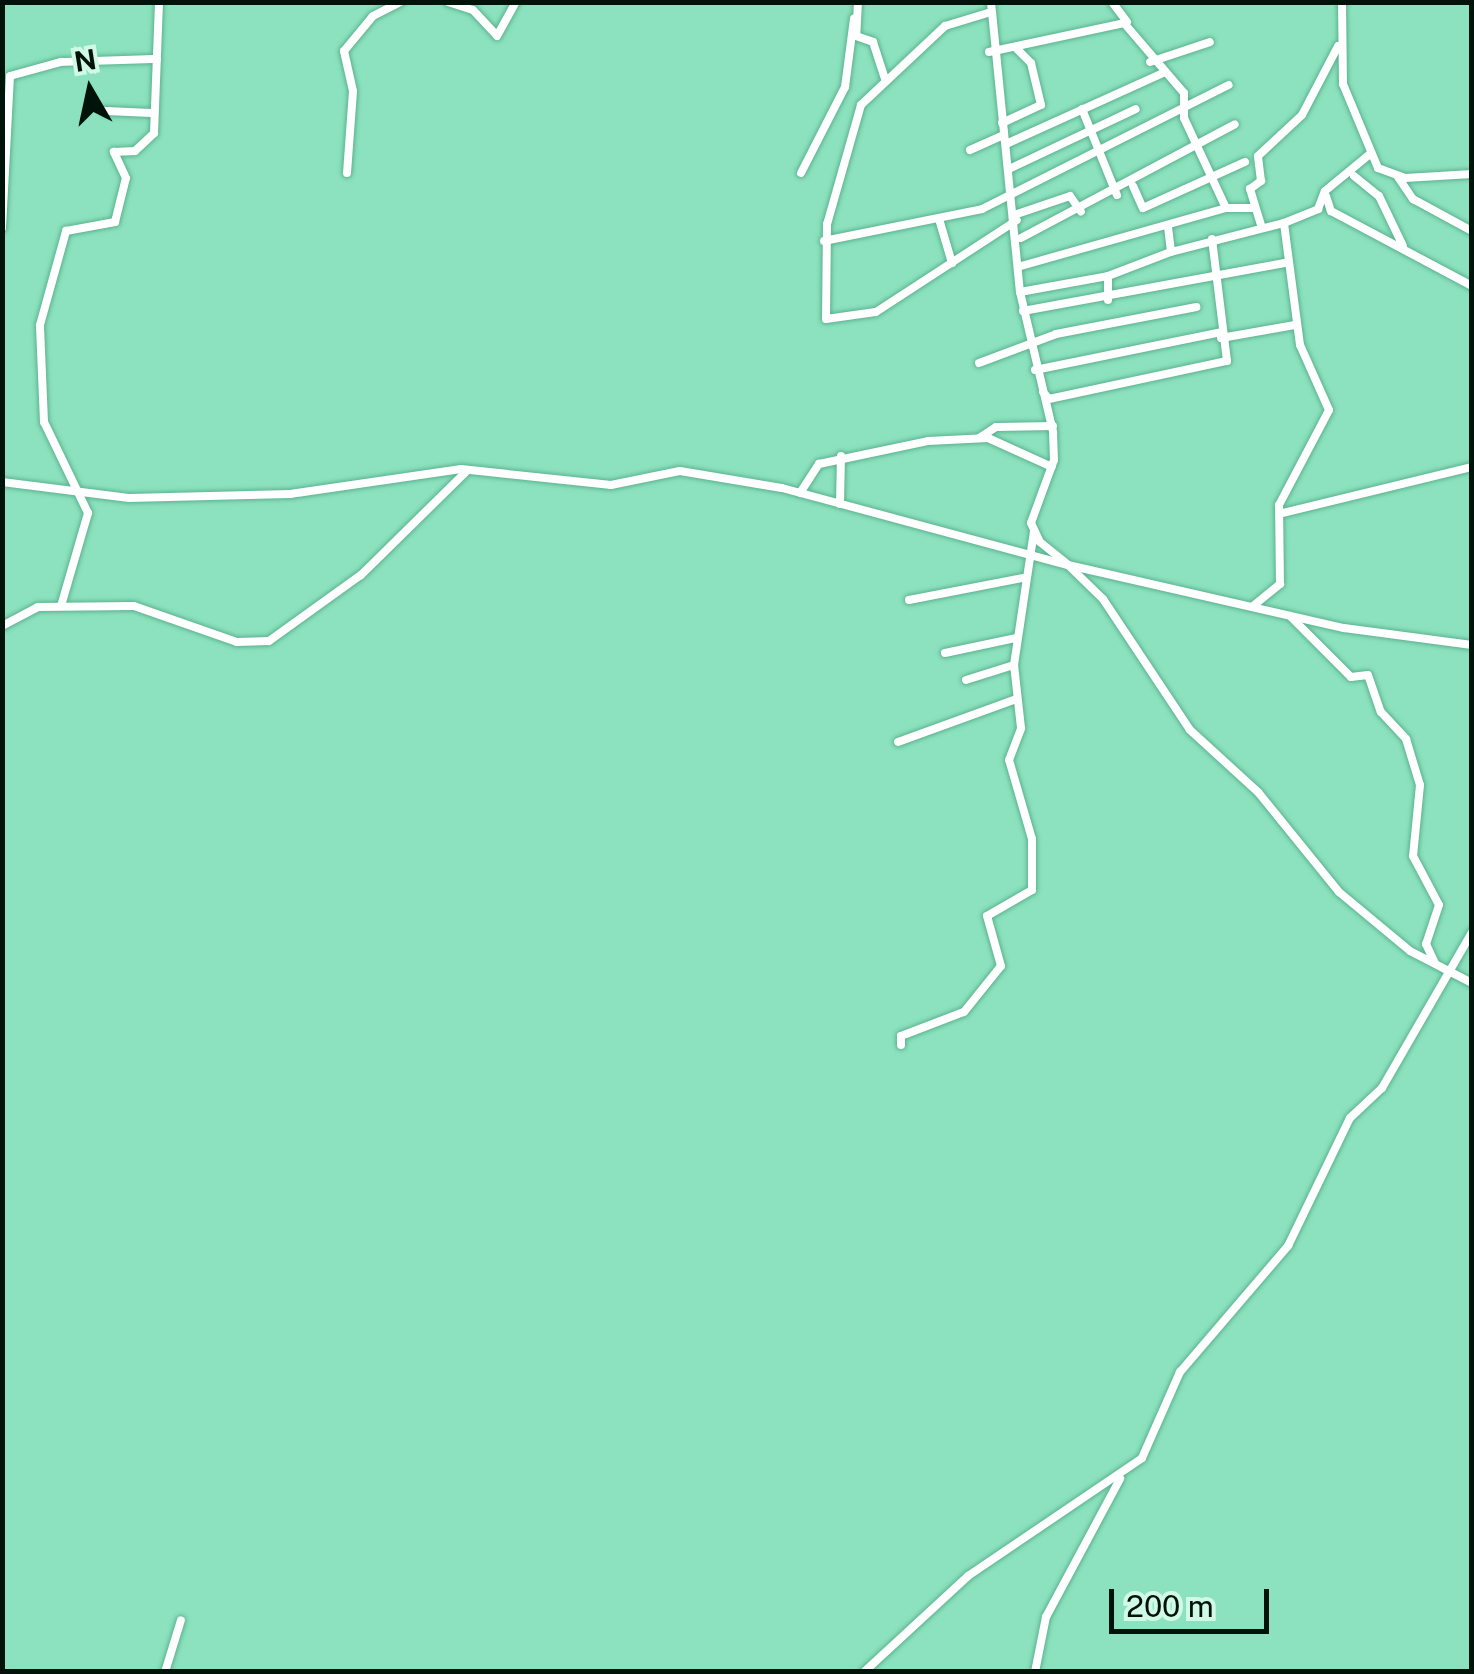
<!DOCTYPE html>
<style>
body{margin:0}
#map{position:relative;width:1474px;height:1674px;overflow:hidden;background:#8ce2be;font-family:"Public Sans",sans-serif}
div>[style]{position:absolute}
.roads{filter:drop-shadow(0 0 2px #5cb290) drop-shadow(0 0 2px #5cb290)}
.minor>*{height:8px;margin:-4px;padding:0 4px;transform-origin:4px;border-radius:4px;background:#fff}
span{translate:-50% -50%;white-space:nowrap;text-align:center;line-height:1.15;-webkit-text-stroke:10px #d0f9e6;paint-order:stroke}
.frame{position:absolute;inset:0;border:5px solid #00130a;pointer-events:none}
.north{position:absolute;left:40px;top:40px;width:100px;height:100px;-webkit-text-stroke:8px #d0f9e6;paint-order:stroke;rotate:351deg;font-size:28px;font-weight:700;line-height:40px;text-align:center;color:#00130a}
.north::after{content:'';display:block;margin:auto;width:35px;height:45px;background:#00130a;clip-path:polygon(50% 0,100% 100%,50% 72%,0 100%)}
.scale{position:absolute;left:1109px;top:1589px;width:160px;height:45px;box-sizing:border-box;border:5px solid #00130a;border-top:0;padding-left:12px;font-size:30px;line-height:35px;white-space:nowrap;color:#00130a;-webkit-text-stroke:8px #d0f9e6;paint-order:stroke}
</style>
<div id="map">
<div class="roads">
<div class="minor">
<i style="left:448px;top:2px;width:26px;rotate:18deg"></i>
<i style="left:473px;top:10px;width:35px;rotate:47deg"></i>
<i style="left:497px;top:36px;width:39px;rotate:-61deg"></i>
<i style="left:858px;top:2px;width:34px;rotate:93deg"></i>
<i style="left:856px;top:36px;width:18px;rotate:19deg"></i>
<i style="left:873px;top:42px;width:40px;rotate:72deg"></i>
<i style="left:991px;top:2px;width:291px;rotate:84.3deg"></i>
<i style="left:1020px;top:292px;width:144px;rotate:76.7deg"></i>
<i style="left:1053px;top:432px;width:28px;rotate:88deg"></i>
<i style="left:1054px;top:460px;width:67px;rotate:110.1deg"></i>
<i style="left:1031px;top:523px;width:21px;rotate:65deg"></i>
<i style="left:1040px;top:542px;width:36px;rotate:39deg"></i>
<i style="left:1068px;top:565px;width:283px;rotate:12.9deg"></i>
<i style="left:1344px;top:628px;width:129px;rotate:7.6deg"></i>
<i style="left:1112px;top:2px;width:25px;rotate:53deg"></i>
<i style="left:1342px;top:2px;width:82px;rotate:89.3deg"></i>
<i style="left:1343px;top:84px;width:91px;rotate:67.4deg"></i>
<i style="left:1378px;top:168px;width:29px;rotate:20deg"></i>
<i style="left:1405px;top:178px;width:67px;rotate:-3.4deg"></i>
<i style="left:991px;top:12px;width:48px;rotate:163.1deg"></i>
<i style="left:945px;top:26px;width:115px;rotate:136.8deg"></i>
<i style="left:861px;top:105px;width:124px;rotate:105.9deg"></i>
<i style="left:827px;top:224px;width:95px;rotate:90.6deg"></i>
<i style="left:826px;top:319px;width:50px;rotate:-8deg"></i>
<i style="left:876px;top:312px;width:168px;rotate:-33.1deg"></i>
<i style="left:989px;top:52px;width:138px;rotate:-12.1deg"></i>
<i style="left:1124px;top:23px;width:92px;rotate:49.4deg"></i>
<i style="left:1184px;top:93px;width:25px;rotate:90deg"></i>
<i style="left:1184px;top:118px;width:99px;rotate:65deg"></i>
<i style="left:1226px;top:208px;width:29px"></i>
<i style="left:1150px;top:62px;width:63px;rotate:-18.4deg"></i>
<i style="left:1082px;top:109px;width:93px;rotate:67.9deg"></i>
<i style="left:105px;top:111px;width:48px;rotate:2.4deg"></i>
<i style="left:1002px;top:123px;width:43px;rotate:-24.8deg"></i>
<i style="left:1041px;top:105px;width:43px;rotate:-103.4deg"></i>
<i style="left:1031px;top:63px;width:20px;rotate:-135deg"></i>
<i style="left:1006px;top:144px;width:172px;rotate:-24.3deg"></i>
<i style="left:970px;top:150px;width:37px;rotate:-24deg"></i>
<i style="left:1009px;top:169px;width:140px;rotate:-25.3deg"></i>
<i style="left:347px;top:173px;width:82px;rotate:-85.8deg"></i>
<i style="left:353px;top:91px;width:41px;rotate:-102.7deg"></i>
<i style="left:344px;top:51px;width:45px;rotate:-50.4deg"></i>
<i style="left:373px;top:16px;width:31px;rotate:-27deg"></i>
<i style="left:801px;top:173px;width:97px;rotate:-62.9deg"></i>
<i style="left:845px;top:87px;width:69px;rotate:-82.5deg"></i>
<i style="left:1354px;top:176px;width:32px;rotate:39deg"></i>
<i style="left:1379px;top:196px;width:55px;rotate:64.4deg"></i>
<i style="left:1398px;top:177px;width:27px;rotate:56deg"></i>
<i style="left:1413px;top:199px;width:67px;rotate:28.5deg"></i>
<i style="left:1133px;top:186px;width:24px;rotate:66deg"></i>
<i style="left:1143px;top:208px;width:112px;rotate:-24.3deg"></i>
<i style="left:1326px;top:196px;width:16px;rotate:72deg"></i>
<i style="left:1331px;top:211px;width:160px;rotate:28deg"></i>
<i style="left:1017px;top:214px;width:56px;rotate:-18.8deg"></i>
<i style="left:1070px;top:196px;width:19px;rotate:55deg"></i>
<i style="left:939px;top:219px;width:46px;rotate:73.5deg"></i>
<i style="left:1261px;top:225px;width:38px;rotate:-107deg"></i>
<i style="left:1250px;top:189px;width:14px;rotate:-36deg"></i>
<i style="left:1261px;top:181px;width:25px;rotate:-97deg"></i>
<i style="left:1258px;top:156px;width:60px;rotate:-43deg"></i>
<i style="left:1302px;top:115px;width:78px;rotate:-62.4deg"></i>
<i style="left:1168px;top:227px;width:25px;rotate:83deg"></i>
<i style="left:1171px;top:252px;width:117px;rotate:-14.4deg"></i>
<i style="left:1284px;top:223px;width:37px;rotate:-22deg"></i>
<i style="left:1318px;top:209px;width:19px;rotate:-69deg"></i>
<i style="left:1325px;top:191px;width:58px;rotate:-39.4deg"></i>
<i style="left:2px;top:228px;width:152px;rotate:-87deg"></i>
<i style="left:10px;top:76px;width:53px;rotate:-15.4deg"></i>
<i style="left:61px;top:62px;width:96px;rotate:-1.8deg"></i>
<i style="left:1021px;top:238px;width:242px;rotate:-28deg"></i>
<i style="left:824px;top:241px;width:161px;rotate:-11.4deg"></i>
<i style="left:982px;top:209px;width:276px;rotate:-26.7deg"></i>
<i style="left:1021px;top:266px;width:213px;rotate:-15.8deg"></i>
<i style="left:1020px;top:292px;width:89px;rotate:-10.3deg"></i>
<i style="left:1108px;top:300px;width:24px;rotate:-90deg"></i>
<i style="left:1108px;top:276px;width:67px;rotate:-20.9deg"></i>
<i style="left:1023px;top:311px;width:266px;rotate:-10.4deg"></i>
<i style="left:1221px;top:338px;width:75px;rotate:-10deg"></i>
<i style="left:979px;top:363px;width:82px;rotate:-20.6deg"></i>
<i style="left:1056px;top:334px;width:143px;rotate:-10.9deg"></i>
<i style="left:1035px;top:370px;width:190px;rotate:-11.5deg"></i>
<i style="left:1043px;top:392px;width:9px;rotate:49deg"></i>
<i style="left:1049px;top:399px;width:182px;rotate:-12.1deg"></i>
<i style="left:1227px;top:361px;width:123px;rotate:-97deg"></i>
<i style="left:979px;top:438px;width:20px;rotate:-33deg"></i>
<i style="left:996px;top:427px;width:57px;rotate:-1deg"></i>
<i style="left:2px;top:482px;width:128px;rotate:7.2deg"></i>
<i style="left:129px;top:498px;width:161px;rotate:-1.4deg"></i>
<i style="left:290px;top:494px;width:173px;rotate:-8.3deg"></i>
<i style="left:461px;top:469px;width:151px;rotate:6.1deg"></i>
<i style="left:611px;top:485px;width:70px;rotate:-11.5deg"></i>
<i style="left:680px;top:471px;width:103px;rotate:9.5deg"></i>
<i style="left:782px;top:488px;width:296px;rotate:15.1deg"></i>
<i style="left:1068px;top:565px;width:49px;rotate:44.2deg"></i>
<i style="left:1103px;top:599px;width:157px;rotate:56.4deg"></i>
<i style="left:1190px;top:730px;width:92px;rotate:42.4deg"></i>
<i style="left:1258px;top:792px;width:129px;rotate:51deg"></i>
<i style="left:1339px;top:892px;width:92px;rotate:39.7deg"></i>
<i style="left:1410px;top:951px;width:70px;rotate:27.3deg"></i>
<i style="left:800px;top:493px;width:35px;rotate:-57deg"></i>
<i style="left:819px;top:464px;width:111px;rotate:-11.9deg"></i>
<i style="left:928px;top:441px;width:60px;rotate:-2.9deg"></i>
<i style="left:988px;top:438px;width:70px;rotate:24.4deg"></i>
<i style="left:840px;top:504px;width:48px;rotate:-88.8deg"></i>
<i style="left:1283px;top:513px;width:195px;rotate:-13.7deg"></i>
<i style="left:909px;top:600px;width:115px;rotate:-11deg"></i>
<i style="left:61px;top:606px;width:97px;rotate:-73.8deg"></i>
<i style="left:88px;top:513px;width:101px;rotate:-115.8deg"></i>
<i style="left:44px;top:422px;width:97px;rotate:-92.4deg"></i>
<i style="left:40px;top:325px;width:98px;rotate:-74.5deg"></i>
<i style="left:66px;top:231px;width:50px;rotate:-10.4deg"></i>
<i style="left:115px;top:222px;width:45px;rotate:-76deg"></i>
<i style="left:126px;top:178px;width:29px;rotate:-115deg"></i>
<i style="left:114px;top:152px;width:21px;rotate:-3deg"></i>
<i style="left:135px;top:151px;width:26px;rotate:-43deg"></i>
<i style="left:154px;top:133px;width:131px;rotate:-87.8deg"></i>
<i style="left:1253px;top:606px;width:35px;rotate:-39deg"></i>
<i style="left:1280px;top:584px;width:79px;rotate:-90.7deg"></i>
<i style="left:1279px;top:505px;width:107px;rotate:-62.2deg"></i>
<i style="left:1329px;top:410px;width:71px;rotate:-114deg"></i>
<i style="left:1300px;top:345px;width:123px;rotate:-97.5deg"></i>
<i style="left:1290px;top:616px;width:86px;rotate:45deg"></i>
<i style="left:1351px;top:677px;width:17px;rotate:-7deg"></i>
<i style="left:1368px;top:675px;width:39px;rotate:71deg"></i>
<i style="left:1381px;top:712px;width:37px;rotate:47deg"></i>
<i style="left:1406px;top:739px;width:48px;rotate:73.1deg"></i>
<i style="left:1420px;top:785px;width:71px;rotate:95.6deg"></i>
<i style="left:1413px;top:856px;width:55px;rotate:62deg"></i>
<i style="left:1439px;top:905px;width:41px;rotate:108.4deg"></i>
<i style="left:1426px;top:944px;width:21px;rotate:65deg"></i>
<i style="left:2px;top:626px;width:41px;rotate:-27.8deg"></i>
<i style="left:38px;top:607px;width:96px;rotate:-0.6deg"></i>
<i style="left:134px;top:606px;width:109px;rotate:19.3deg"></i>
<i style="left:237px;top:642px;width:32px;rotate:-2deg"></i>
<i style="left:269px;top:641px;width:113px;rotate:-35.7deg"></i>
<i style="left:361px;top:575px;width:148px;rotate:-44.5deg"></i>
<i style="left:945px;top:653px;width:73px;rotate:-11.9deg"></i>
<i style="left:966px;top:680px;width:50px;rotate:-17.4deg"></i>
<i style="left:898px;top:742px;width:126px;rotate:-20deg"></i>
<i style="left:901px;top:1045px;width:9px;rotate:-90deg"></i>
<i style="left:901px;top:1036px;width:67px;rotate:-20.9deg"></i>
<i style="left:964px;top:1012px;width:59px;rotate:-51.2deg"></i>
<i style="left:1001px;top:966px;width:52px;rotate:-105.6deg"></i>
<i style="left:987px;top:916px;width:52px;rotate:-30deg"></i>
<i style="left:1032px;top:890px;width:51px;rotate:-90deg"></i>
<i style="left:1032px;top:839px;width:82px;rotate:-106.2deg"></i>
<i style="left:1009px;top:760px;width:34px;rotate:-69deg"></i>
<i style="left:1021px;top:728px;width:63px;rotate:-96.3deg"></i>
<i style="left:1014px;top:665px;width:135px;rotate:-81.5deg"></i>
<i style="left:165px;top:1672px;width:54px;rotate:-72.9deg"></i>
<i style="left:864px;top:1672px;width:142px;rotate:-42.7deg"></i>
<i style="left:968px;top:1576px;width:210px;rotate:-34.1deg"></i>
<i style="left:1142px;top:1458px;width:94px;rotate:-66.2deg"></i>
<i style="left:1180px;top:1372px;width:166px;rotate:-49.4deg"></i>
<i style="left:1288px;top:1246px;width:142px;rotate:-64.2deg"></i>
<i style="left:1350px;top:1118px;width:44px;rotate:-43.2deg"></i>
<i style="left:1382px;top:1088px;width:180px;rotate:-60deg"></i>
<i style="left:1035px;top:1672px;width:56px;rotate:-78.7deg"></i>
<i style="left:1046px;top:1617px;width:157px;rotate:-61.8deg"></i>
</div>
</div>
<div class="frame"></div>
<div class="north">N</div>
<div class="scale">200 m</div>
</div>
